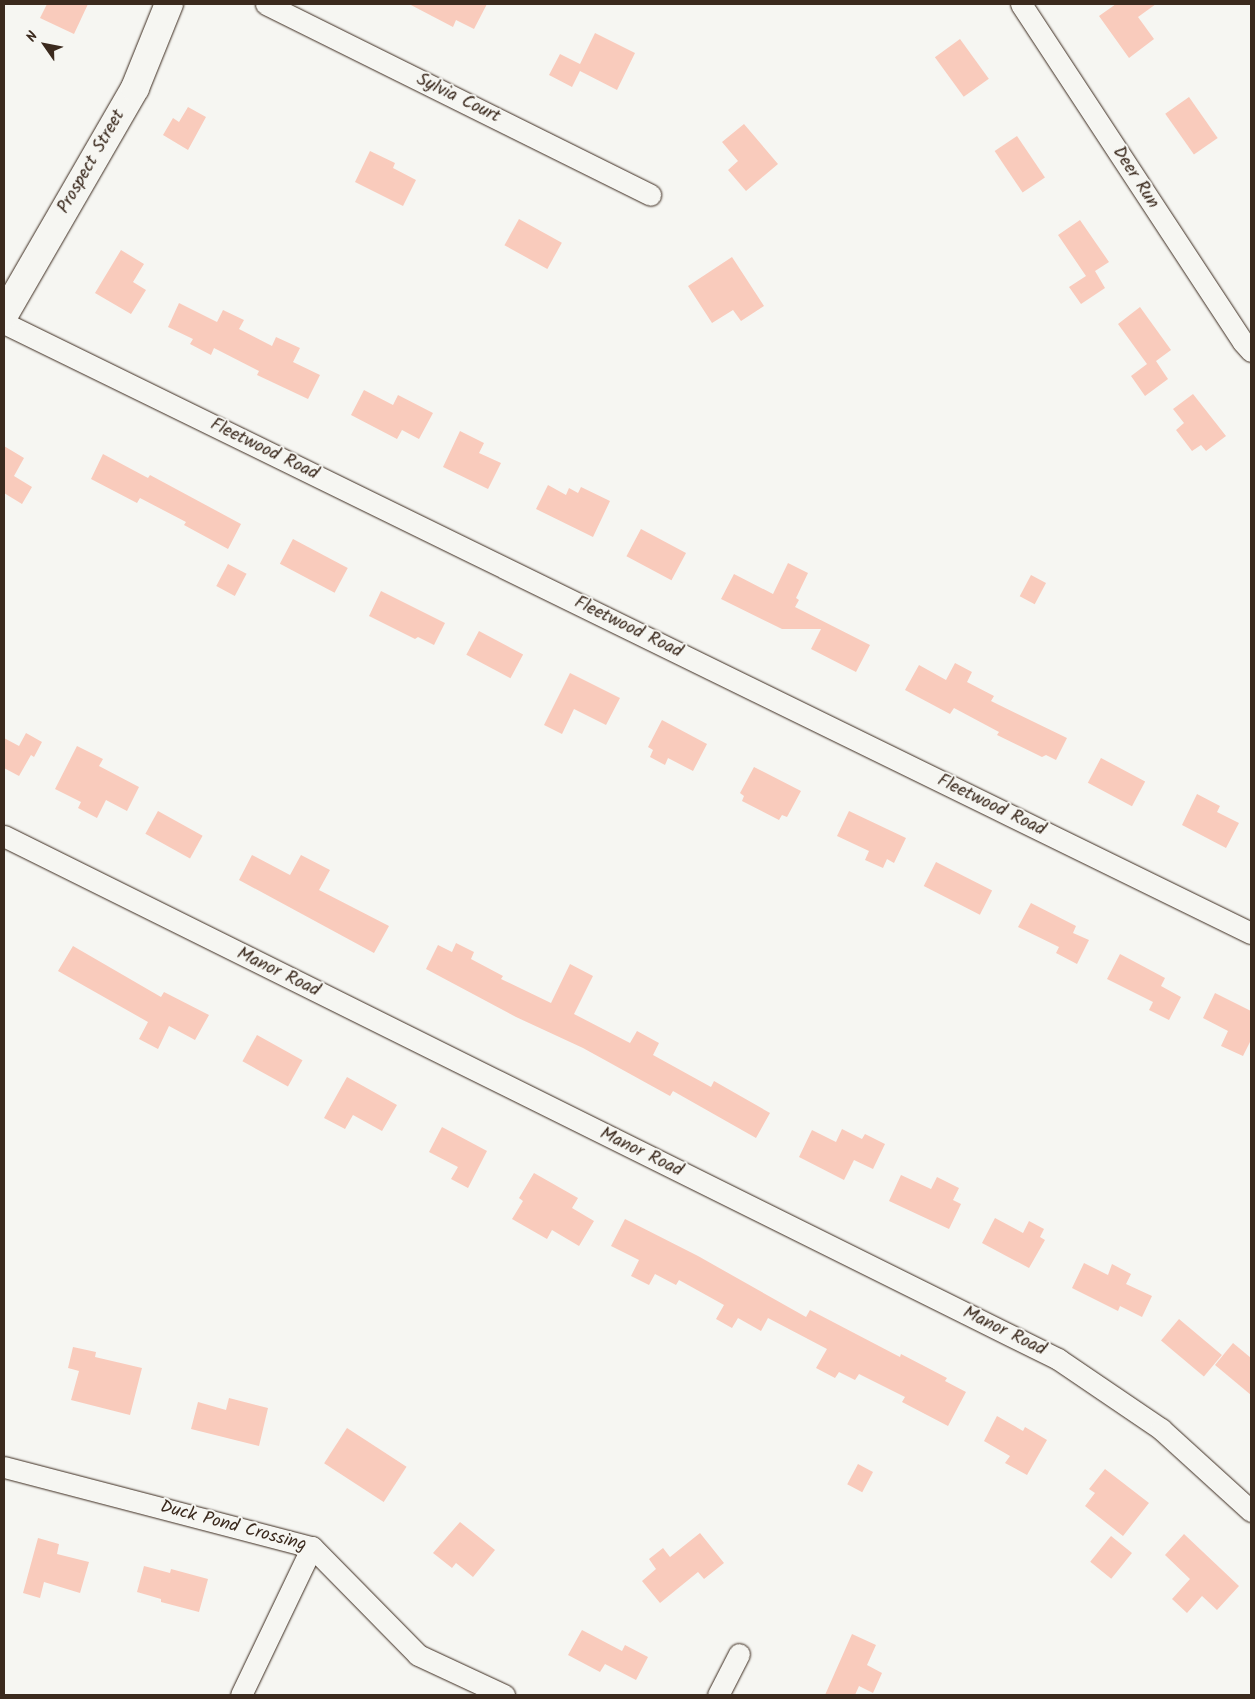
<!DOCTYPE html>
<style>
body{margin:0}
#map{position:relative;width:1255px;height:1699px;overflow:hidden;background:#f6f6f2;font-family:Kalam,sans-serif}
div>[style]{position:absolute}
.building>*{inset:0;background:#f9cbbc;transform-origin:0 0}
.roads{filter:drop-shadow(0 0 1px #3b2a1e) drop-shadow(0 0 1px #3b2a1e)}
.street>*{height:21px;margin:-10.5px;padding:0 10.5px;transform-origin:10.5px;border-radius:10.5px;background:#f6f6f2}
.secondary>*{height:28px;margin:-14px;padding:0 14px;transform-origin:14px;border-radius:14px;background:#f6f6f2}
span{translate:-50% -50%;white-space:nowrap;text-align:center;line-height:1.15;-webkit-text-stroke:4px #f6f6f2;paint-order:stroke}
.street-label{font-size:18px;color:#3b2a1e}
.frame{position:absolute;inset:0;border:5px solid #3b2a1e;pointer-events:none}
.north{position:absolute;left:20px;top:20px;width:50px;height:50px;-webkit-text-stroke:4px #f6f6f2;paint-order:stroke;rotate:303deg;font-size:14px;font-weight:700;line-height:20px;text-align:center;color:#3b2a1e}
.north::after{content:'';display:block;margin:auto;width:18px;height:22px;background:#3b2a1e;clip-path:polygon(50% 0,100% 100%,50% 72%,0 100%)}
</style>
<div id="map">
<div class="building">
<i style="clip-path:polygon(47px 4px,88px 4px,74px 34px,40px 18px)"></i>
<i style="clip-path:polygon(409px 4px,487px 4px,474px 29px,456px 20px,453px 27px)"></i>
<i style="clip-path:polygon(1116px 4px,1156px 4px,1138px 17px,1154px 39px,1129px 58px,1099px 16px)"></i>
<i style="clip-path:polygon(595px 33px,635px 53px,617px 90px,580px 71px,572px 87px,549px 75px,560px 54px,580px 64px)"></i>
<i style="left:960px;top:39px;width:49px;height:31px;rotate:54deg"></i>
<i style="left:1189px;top:97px;width:50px;height:29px;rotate:55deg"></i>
<i style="clip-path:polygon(188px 107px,206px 117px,188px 150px,163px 135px,173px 118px,179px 122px)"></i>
<i style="clip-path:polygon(744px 124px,778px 164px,746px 191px,728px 170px,738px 161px,722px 142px)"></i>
<i style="left:1017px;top:136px;width:50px;height:27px;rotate:56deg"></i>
<i style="clip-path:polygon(370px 151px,395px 163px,393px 168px,416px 180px,403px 206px,355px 182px)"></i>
<i style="left:519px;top:219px;width:49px;height:30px;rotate:29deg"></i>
<i style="clip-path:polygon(1080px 220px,1109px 262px,1095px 271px,1105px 288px,1081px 304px,1069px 287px,1086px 276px,1058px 235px)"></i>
<i style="clip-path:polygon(121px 250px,144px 264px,133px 282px,146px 290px,131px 314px,95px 293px)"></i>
<i style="clip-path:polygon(732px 257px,764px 306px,741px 321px,733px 310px,712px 323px,688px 286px)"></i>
<i style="clip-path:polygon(179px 303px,217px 322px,223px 310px,244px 320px,239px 329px,272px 346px,276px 337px,300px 348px,293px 362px,320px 375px,308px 399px,257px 375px,259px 371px,214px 348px,211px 355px,190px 344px,193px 339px,168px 327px)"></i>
<i style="clip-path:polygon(1140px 307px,1171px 350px,1156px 361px,1168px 379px,1145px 396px,1131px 376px,1147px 364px,1118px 324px)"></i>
<i style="clip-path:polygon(364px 390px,393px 405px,398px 395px,433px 413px,419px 439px,402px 430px,397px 439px,351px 415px)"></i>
<i style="clip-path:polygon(1193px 394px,1226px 436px,1206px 451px,1201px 445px,1192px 451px,1176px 430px,1184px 423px,1173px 409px)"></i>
<i style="clip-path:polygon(460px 431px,484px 443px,479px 453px,501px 463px,488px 489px,443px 467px)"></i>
<i style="clip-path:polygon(4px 446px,24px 458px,14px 476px,32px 487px,22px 504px,4px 493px)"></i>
<i style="clip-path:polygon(103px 454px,148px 478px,150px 475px,241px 524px,228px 549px,184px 525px,186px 522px,140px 498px,137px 503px,91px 479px)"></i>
<i style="clip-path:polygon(548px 485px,566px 495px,569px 488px,578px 493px,581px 487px,610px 501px,593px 537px,536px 509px)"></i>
<i style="left:641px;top:529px;width:51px;height:31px;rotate:28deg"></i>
<i style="left:293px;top:539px;width:62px;height:28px;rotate:28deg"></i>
<i style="clip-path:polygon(788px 563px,808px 573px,796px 598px,799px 600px,795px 607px,870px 645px,856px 672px,811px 649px,821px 629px,782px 629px,721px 599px,734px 574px,773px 594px)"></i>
<i style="left:228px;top:564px;width:21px;height:25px;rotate:28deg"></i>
<i style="left:1031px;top:575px;width:17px;height:24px;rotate:28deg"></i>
<i style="clip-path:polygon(381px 591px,445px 623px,434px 645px,418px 637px,415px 639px,369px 616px)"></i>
<i style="left:479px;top:631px;width:50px;height:27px;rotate:28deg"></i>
<i style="clip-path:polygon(955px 663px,972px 672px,967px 682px,994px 696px,991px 701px,1067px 738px,1056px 760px,1046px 755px,1042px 757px,997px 735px,999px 732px,954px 708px,950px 714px,905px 690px,919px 665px,946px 680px)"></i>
<i style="clip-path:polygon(570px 673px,620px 698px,606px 725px,574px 709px,562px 734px,544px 725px)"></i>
<i style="clip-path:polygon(662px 720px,707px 744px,693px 771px,668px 758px,665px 765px,650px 757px,653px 750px,648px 747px)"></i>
<i style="clip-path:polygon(26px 733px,42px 742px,34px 757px,31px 755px,19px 776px,4px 768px,4px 738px,19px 746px)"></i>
<i style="clip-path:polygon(77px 746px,103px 759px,99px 766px,139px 787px,127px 811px,106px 800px,97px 818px,78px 808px,81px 802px,55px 789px)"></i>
<i style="left:1101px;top:758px;width:50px;height:28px;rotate:28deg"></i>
<i style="clip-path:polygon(754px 767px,801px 791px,787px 817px,782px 815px,779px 820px,742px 801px,744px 796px,740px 793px)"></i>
<i style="clip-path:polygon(1197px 794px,1220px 806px,1217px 812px,1239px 823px,1226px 848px,1182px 825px)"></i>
<i style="left:158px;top:811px;width:51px;height:26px;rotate:29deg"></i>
<i style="clip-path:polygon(849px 811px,906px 838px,894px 863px,887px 859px,883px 868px,865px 860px,869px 851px,837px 836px)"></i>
<i style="clip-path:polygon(252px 855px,290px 875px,301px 855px,330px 870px,319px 890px,389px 926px,374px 953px,239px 880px)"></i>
<i style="left:936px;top:862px;width:63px;height:27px;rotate:27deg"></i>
<i style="clip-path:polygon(1031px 903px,1076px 926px,1073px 933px,1089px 940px,1077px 964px,1056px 953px,1059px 947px,1018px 927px)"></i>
<i style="clip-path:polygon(456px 943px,474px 952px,471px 959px,503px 976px,501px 979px,551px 1003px,570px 964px,593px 976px,574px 1014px,630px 1043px,637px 1031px,659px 1043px,653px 1055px,711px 1087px,714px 1081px,770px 1113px,756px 1138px,673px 1091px,670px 1096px,583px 1048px,516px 1017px,426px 969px,438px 945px,452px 952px)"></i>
<i style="clip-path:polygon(73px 946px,161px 997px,164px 992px,209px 1015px,195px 1040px,169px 1026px,158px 1049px,139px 1039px,148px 1022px,58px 971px)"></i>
<i style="clip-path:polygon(1120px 954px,1165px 978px,1161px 986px,1181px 997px,1169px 1020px,1149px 1010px,1153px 1002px,1107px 979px)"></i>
<i style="clip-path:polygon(1215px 993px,1251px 1011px,1251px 1040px,1243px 1056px,1221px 1046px,1228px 1031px,1203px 1018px)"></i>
<i style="left:257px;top:1035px;width:52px;height:30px;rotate:29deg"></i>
<i style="clip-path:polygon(347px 1077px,397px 1105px,382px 1131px,353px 1115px,345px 1129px,324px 1118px)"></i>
<i style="clip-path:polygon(442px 1127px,487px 1151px,468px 1188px,451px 1179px,458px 1167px,429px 1152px)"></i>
<i style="clip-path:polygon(842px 1129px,862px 1139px,865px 1134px,885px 1144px,873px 1169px,854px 1160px,844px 1180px,799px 1157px,812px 1130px,836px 1142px)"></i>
<i style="clip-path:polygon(534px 1173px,578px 1198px,572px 1208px,594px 1221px,579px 1246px,552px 1230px,547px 1239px,512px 1219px,523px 1201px,519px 1198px)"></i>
<i style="clip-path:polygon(901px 1175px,931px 1189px,937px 1177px,959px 1188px,953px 1200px,961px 1204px,949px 1229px,889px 1201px)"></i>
<i style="clip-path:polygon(995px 1218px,1023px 1233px,1029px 1221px,1044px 1229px,1040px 1237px,1045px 1240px,1029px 1268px,982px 1243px)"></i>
<i style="clip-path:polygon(625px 1219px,698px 1256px,806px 1317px,810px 1310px,900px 1357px,901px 1354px,947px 1378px,945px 1381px,966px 1392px,948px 1426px,902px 1402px,905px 1397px,859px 1374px,855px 1380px,839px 1372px,835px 1378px,816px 1368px,827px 1349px,768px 1318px,761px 1331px,738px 1318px,732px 1328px,716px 1319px,724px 1305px,679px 1280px,676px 1285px,655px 1274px,649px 1285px,631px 1276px,639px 1260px,611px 1246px)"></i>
<i style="clip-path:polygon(1084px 1263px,1108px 1275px,1112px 1264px,1131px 1274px,1126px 1284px,1152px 1296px,1142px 1317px,1120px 1306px,1118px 1311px,1072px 1288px)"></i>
<i style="left:1179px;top:1319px;width:56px;height:28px;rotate:40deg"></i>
<i style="clip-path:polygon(1233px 1343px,1251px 1358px,1251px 1395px,1215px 1365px)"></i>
<i style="clip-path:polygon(73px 1347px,96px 1352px,95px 1357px,142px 1368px,130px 1415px,71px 1400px,79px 1371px,68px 1368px)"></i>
<i style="clip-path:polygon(229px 1398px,268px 1408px,259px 1446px,191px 1429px,198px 1402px,226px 1410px)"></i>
<i style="clip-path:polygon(997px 1416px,1023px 1431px,1025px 1427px,1047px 1440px,1027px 1475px,1005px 1463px,1010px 1456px,984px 1441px)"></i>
<i style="left:347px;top:1428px;width:71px;height:42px;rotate:33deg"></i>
<i style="left:858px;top:1464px;width:17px;height:23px;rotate:28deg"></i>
<i style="clip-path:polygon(1105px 1469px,1149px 1503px,1123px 1536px,1085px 1506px,1095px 1493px,1089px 1489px)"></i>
<i style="clip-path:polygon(460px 1522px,495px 1550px,473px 1577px,456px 1563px,452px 1568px,433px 1553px)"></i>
<i style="clip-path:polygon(700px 1533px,724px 1563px,704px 1579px,698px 1572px,660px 1603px,642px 1581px,656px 1569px,649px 1559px,663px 1548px,670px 1557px)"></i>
<i style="clip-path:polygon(1184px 1534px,1239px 1586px,1217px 1610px,1202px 1596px,1187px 1613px,1172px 1599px,1190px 1579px,1165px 1555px)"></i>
<i style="left:1111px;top:1536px;width:27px;height:33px;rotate:39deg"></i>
<i style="clip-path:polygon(38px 1538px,59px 1544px,57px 1554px,89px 1562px,80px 1593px,44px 1582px,40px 1598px,23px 1593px)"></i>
<i style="clip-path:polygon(144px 1566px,170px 1573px,171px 1569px,208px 1579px,199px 1612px,161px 1602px,161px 1599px,137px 1592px)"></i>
<i style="clip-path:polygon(582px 1630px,622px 1651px,625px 1645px,648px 1657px,636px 1680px,605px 1664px,600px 1672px,568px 1655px)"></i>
<i style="clip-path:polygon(852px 1634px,876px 1645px,867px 1665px,882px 1673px,873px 1693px,859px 1686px,855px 1695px,825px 1695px)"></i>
</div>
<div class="roads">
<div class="street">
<i style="left:266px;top:4px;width:429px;rotate:26.4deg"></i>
<i style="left:1021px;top:4px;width:404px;rotate:56.7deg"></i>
<i style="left:1243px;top:342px;width:12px;rotate:48deg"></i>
<i style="left:4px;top:323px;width:1388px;rotate:26.07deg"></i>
<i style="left:4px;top:836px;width:1177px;rotate:26.39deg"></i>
<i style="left:1058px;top:1359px;width:125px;rotate:34.2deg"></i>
<i style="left:1161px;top:1429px;width:122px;rotate:42.3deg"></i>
<i style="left:4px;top:1467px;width:318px;rotate:14.6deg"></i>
<i style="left:312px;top:1547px;width:151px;rotate:45.5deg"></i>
<i style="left:418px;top:1655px;width:95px;rotate:24.9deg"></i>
<i style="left:241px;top:1695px;width:164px;rotate:-64.4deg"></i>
<i style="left:718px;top:1695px;width:46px;rotate:-62.9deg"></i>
</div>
<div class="secondary">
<i style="left:4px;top:315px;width:262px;rotate:-60deg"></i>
<i style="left:135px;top:88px;width:91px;rotate:-68deg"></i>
</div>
</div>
<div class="street-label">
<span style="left:458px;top:99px;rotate:26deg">Sylvia Court</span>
<span style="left:92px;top:162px;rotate:-60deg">Prospect Street</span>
<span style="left:1135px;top:178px;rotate:57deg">Deer Run</span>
<span style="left:264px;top:450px;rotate:26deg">Fleetwood Road</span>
<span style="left:628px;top:628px;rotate:26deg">Fleetwood Road</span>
<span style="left:991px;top:806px;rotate:26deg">Fleetwood Road</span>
<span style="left:278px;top:973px;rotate:26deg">Manor Road</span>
<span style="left:641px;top:1153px;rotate:26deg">Manor Road</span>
<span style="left:1004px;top:1332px;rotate:26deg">Manor Road</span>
<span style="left:233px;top:1527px;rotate:15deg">Duck Pond Crossing</span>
</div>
<div class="frame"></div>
<div class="north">N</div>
</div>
